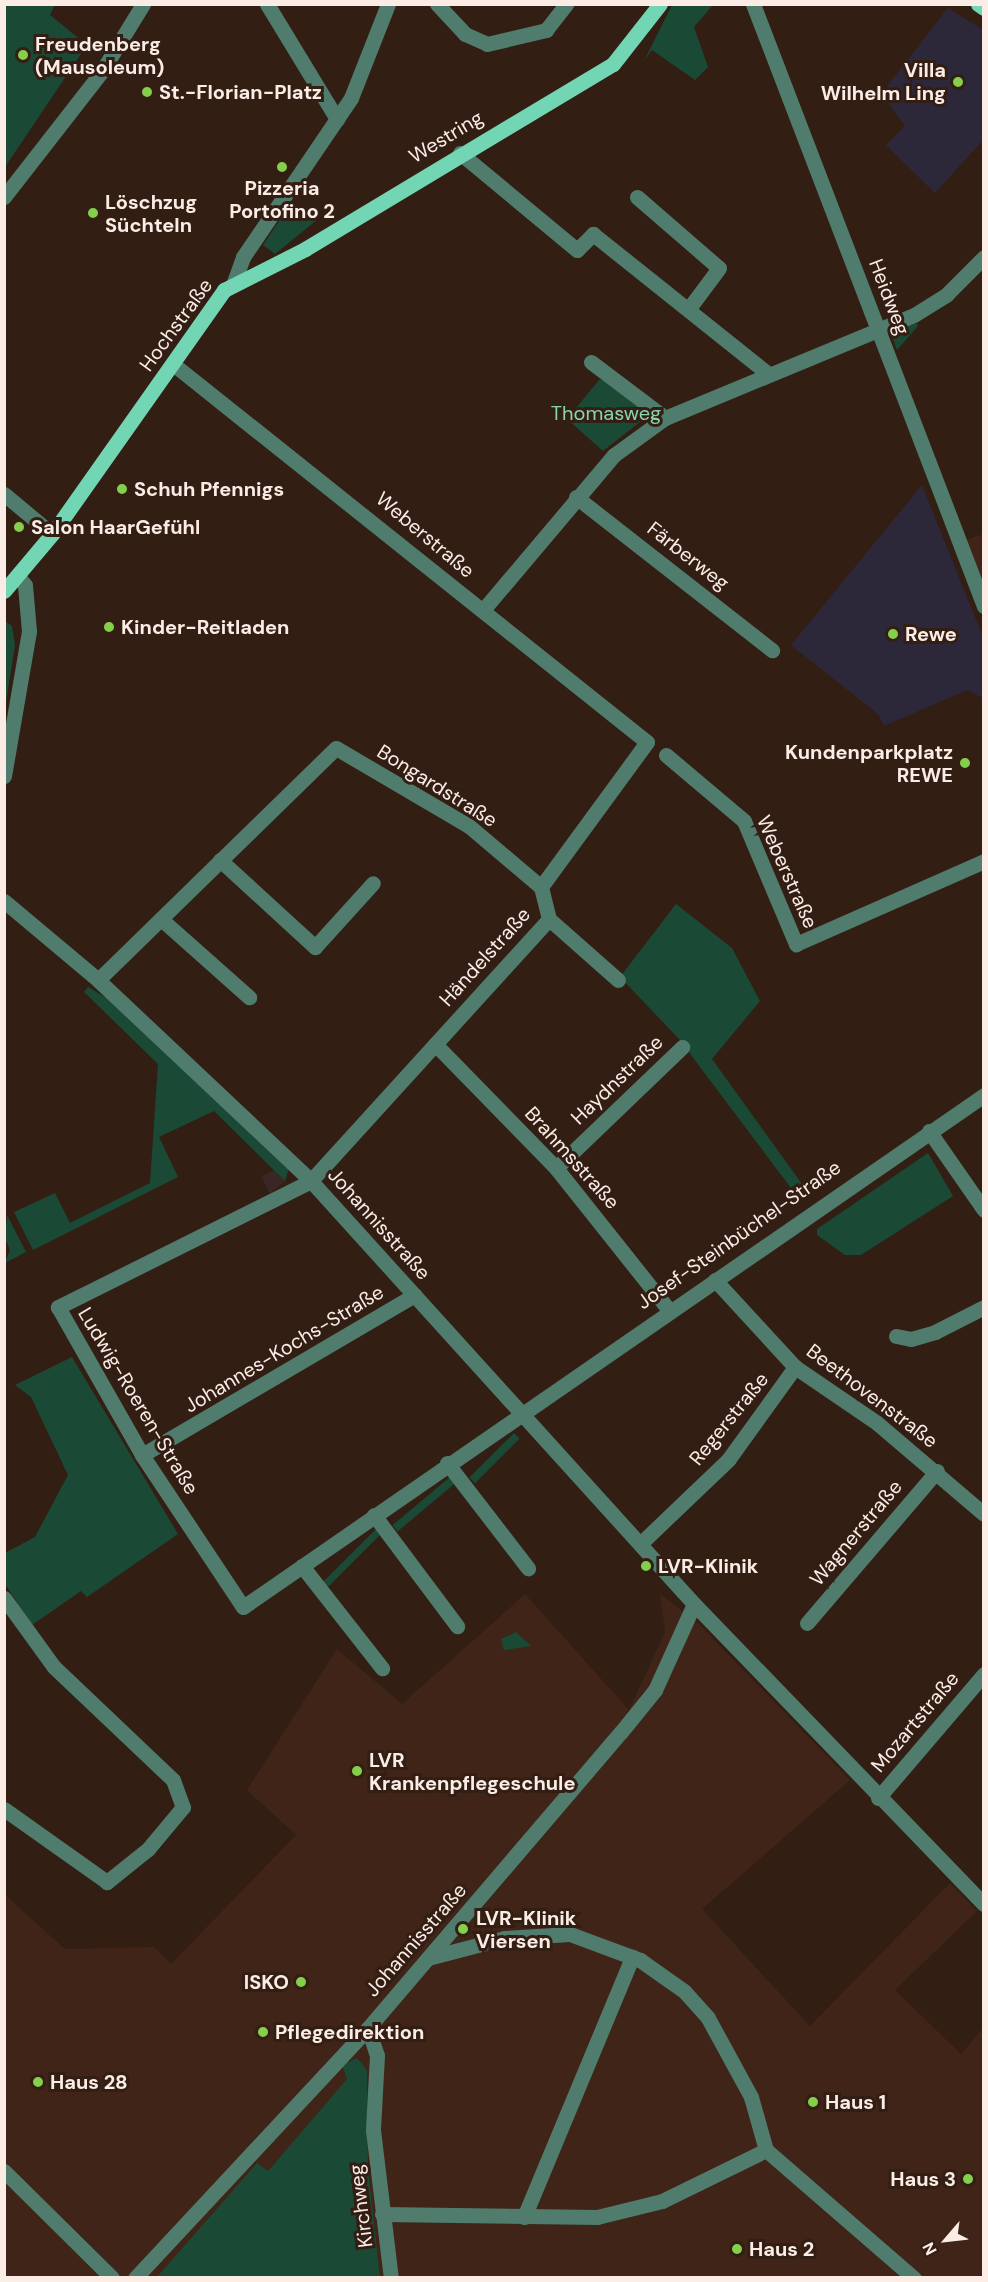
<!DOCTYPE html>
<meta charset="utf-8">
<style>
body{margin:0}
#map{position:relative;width:988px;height:2282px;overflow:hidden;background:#331e14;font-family:"DM Sans",sans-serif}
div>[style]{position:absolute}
.commercial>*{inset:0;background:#2d2839}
.industrial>*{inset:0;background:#392625}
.built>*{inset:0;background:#3f2417}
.green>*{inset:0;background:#1a4a35;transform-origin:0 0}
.minor>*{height:15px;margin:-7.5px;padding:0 7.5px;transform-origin:7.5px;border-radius:7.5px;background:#4f7c6c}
.major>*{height:15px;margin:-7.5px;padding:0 7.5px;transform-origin:7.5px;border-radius:7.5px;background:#72d6b4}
.dots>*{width:16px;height:16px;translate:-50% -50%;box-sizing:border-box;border:3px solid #331e14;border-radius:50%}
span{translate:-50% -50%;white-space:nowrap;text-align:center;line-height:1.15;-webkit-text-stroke:6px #331e14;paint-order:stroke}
.poi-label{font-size:20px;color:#fbece6;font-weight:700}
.left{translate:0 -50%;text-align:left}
.right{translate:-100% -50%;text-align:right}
.street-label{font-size:20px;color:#fbece6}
.park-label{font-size:20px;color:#87d5af}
.frame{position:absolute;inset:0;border:6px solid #fbece6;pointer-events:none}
.north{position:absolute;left:916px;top:2210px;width:60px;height:60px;-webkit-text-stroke:4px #331e14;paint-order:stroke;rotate:242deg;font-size:16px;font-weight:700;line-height:24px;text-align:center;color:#fbece6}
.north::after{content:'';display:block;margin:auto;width:21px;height:27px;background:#fbece6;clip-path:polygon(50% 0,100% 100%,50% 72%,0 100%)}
</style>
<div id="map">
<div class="commercial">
<i style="clip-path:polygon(948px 8px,983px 30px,983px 140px,935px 193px,886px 145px,905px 126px,881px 94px)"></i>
<i style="clip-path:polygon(922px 485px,983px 637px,983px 698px,967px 690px,884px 726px,879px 715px,791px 645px)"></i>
</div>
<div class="industrial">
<i style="clip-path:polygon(274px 1170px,285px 1181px,270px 1194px,261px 1176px)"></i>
</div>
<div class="built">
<i style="clip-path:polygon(983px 534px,983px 583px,966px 540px)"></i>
<i style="clip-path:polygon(525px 1594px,629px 1710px,665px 1632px,660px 1594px,699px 1624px,850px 1780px,702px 1909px,810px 2026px,950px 1883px,977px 1911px,895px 1990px,961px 2054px,983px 2028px,983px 2273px,978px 2278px,5px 2277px,4px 1894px,65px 1949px,154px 1947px,171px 1964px,296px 1835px,247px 1790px,337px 1649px,402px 1704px)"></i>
</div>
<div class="green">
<i style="clip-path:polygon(4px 5px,55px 5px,50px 15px,87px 45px,5px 167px)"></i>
<i style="clip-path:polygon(672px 5px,713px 5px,694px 27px,708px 67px,695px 80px,652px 50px,644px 61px)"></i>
<i style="clip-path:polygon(291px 203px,318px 219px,275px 254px,263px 245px)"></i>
<i style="clip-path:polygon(914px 320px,918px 326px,897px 350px,890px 331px)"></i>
<i style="clip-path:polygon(607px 379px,645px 409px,645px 418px,603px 451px,567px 419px,599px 380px)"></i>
<i style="clip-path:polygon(5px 621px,12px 626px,15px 645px,5px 709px)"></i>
<i style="clip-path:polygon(676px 904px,732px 948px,760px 1001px,712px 1059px,807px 1191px,791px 1188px,679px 1039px,620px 977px)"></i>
<i style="clip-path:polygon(88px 987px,113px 1002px,289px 1168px,285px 1181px,214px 1111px,159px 1137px,178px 1177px,33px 1250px,14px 1212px,55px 1193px,70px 1223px,150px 1183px,158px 1064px,84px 992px)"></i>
<i style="clip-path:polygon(928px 1153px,953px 1196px,861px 1255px,845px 1255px,817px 1235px,817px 1229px)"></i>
<i style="clip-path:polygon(7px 1215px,26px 1252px,5px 1263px,10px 1250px,5px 1238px)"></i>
<i style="clip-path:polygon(72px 1357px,178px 1534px,87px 1597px,81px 1591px,32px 1625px,5px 1584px,5px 1553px,35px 1537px,68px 1475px,31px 1397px,15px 1385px)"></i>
<i style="left:514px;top:1433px;width:8px;height:63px;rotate:45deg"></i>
<i style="left:450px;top:1477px;width:8px;height:75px;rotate:50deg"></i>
<i style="left:376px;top:1529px;width:7px;height:75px;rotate:45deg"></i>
<i style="clip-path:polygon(516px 1632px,531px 1646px,504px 1650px,501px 1639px)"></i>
<i style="clip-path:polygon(357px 2058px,367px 2070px,368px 2170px,380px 2277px,156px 2278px,257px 2163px,268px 2171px,347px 2079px,342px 2065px)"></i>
</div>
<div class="minor">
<i style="left:267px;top:4px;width:135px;rotate:58.7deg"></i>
<i style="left:437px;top:4px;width:41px;rotate:47deg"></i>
<i style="left:465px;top:34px;width:24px;rotate:24deg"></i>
<i style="left:487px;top:44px;width:61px;rotate:-13.3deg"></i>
<i style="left:546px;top:30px;width:33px;rotate:-52deg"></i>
<i style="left:753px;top:4px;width:645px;rotate:69.01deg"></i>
<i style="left:460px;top:153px;width:152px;rotate:39.7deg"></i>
<i style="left:577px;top:250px;width:23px;rotate:-45deg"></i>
<i style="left:593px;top:234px;width:223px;rotate:38.6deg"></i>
<i style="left:4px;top:197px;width:160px;rotate:-52.1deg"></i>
<i style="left:102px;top:71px;width:79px;rotate:-58.5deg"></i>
<i style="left:637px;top:197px;width:108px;rotate:40.9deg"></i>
<i style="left:719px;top:268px;width:49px;rotate:126.6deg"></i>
<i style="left:234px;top:282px;width:27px;rotate:-70deg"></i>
<i style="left:243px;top:257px;width:192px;rotate:-55.8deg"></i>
<i style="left:351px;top:98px;width:101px;rotate:-68.5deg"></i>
<i style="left:591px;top:362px;width:93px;rotate:37.1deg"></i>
<i style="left:173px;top:364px;width:606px;rotate:38.57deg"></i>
<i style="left:647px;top:742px;width:180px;rotate:126.2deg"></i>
<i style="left:541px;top:887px;width:33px;rotate:76deg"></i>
<i style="left:549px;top:919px;width:354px;rotate:132.3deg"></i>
<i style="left:311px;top:1181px;width:283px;rotate:153.5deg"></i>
<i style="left:58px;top:1307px;width:170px;rotate:60.4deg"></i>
<i style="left:142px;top:1455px;width:182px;rotate:56.4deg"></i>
<i style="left:243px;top:1607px;width:901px;rotate:-34.64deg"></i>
<i style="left:4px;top:494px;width:62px;rotate:39.8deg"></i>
<i style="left:576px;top:497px;width:249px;rotate:38deg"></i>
<i style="left:483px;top:610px;width:203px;rotate:-49.8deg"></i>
<i style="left:614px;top:455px;width:63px;rotate:-36deg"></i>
<i style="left:665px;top:418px;width:269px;rotate:-22.5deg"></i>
<i style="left:914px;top:315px;width:39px;rotate:-32deg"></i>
<i style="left:947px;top:294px;width:52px;rotate:-45deg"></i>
<i style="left:666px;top:755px;width:102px;rotate:40.2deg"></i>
<i style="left:744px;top:821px;width:134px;rotate:67.1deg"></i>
<i style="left:796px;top:944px;width:206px;rotate:-23.8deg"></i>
<i style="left:4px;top:776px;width:147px;rotate:-80.2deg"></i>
<i style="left:29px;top:631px;width:46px;rotate:-95deg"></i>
<i style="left:25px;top:585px;width:11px;rotate:-131deg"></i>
<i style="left:220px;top:860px;width:129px;rotate:42.5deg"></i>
<i style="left:315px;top:947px;width:86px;rotate:-47.8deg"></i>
<i style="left:4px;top:901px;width:123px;rotate:40deg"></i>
<i style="left:98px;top:980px;width:293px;rotate:43.3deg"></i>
<i style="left:311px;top:1181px;width:571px;rotate:47.84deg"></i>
<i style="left:694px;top:1604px;width:417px;rotate:46deg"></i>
<i style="left:161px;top:919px;width:118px;rotate:41.6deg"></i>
<i style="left:549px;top:919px;width:92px;rotate:41.5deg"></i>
<i style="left:98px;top:980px;width:332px;rotate:-44.3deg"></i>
<i style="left:336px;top:748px;width:154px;rotate:30.4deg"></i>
<i style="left:469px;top:826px;width:94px;rotate:40.3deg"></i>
<i style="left:435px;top:1044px;width:173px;rotate:45.7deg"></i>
<i style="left:556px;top:1168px;width:180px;rotate:51.5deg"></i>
<i style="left:929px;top:1131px;width:96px;rotate:55.2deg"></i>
<i style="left:556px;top:1168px;width:175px;rotate:-43.8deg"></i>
<i style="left:715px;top:1280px;width:118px;rotate:47.4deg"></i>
<i style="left:795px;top:1367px;width:99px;rotate:34.3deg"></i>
<i style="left:877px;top:1423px;width:140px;rotate:40.4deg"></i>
<i style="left:896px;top:1336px;width:15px;rotate:11deg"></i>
<i style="left:911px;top:1339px;width:25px;rotate:-16deg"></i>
<i style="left:935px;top:1332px;width:55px;rotate:-27deg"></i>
<i style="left:142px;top:1455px;width:316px;rotate:-30.4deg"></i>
<i style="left:447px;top:1463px;width:133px;rotate:52.4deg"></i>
<i style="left:374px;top:1515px;width:139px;rotate:53.2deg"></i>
<i style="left:640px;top:1544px;width:122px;rotate:-43.7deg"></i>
<i style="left:728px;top:1460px;width:115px;rotate:-54.2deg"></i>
<i style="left:302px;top:1566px;width:130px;rotate:51.9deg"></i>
<i style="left:4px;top:1598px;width:85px;rotate:54.1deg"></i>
<i style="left:54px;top:1667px;width:164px;rotate:43.5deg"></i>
<i style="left:173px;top:1780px;width:29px;rotate:70deg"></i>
<i style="left:183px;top:1807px;width:55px;rotate:129.8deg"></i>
<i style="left:148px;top:1849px;width:53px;rotate:141.2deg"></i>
<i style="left:107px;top:1882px;width:126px;rotate:-144.7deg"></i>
<i style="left:807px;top:1623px;width:200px;rotate:-49.5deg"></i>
<i style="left:878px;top:1798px;width:163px;rotate:-49.5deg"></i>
<i style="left:428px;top:1958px;width:79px;rotate:-14.7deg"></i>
<i style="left:504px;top:1938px;width:66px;rotate:-3.5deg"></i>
<i style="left:570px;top:1934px;width:75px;rotate:20.4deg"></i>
<i style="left:640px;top:1960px;width:54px;rotate:35.2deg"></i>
<i style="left:684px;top:1991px;width:36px;rotate:48deg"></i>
<i style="left:708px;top:2018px;width:90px;rotate:61.4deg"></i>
<i style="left:751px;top:2097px;width:55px;rotate:74.2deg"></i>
<i style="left:766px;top:2150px;width:196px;rotate:40.9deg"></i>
<i style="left:368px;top:2028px;width:28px;rotate:72deg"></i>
<i style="left:377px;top:2055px;width:75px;rotate:93.1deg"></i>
<i style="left:373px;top:2130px;width:149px;rotate:83.1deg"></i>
<i style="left:4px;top:2171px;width:152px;rotate:44.7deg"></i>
<i style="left:382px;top:2214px;width:215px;rotate:0.8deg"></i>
<i style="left:597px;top:2217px;width:67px;rotate:-13.8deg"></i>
<i style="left:662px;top:2201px;width:116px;rotate:-26.1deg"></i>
<i style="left:524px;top:2217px;width:282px;rotate:-67.4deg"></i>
<i style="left:135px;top:2278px;width:342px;rotate:-47deg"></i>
<i style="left:368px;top:2028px;width:389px;rotate:-49.5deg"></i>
<i style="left:621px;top:1732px;width:54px;rotate:-51deg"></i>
<i style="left:655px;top:1690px;width:94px;rotate:-65.6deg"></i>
</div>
<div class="major">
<i style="left:978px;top:4px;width:7px;rotate:34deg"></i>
<i style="left:4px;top:591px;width:75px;rotate:-49.9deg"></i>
<i style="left:52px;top:534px;width:299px;rotate:-54.8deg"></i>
<i style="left:224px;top:290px;width:91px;rotate:-26.8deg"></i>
<i style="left:305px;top:249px;width:359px;rotate:-31deg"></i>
<i style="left:613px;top:64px;width:76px;rotate:-51.9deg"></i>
</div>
<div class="dots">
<i style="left:23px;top:55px;background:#85cf4c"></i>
<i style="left:958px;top:82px;background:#85cf4c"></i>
<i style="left:147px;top:92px;background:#85cf4c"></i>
<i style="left:282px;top:167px;background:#85cf4c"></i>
<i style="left:93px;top:213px;background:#85cf4c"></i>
<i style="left:122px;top:489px;background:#85cf4c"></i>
<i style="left:19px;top:527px;background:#85cf4c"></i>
<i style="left:109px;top:627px;background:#85cf4c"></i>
<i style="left:893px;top:634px;background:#85cf4c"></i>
<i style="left:965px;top:763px;background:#85cf4c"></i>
<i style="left:646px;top:1566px;background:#85cf4c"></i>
<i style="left:357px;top:1771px;background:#85cf4c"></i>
<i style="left:463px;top:1929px;background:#85cf4c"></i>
<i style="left:301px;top:1982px;background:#85cf4c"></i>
<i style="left:263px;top:2032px;background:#85cf4c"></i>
<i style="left:38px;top:2082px;background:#85cf4c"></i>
<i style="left:813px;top:2102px;background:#85cf4c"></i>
<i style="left:968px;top:2179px;background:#85cf4c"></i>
<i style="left:737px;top:2249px;background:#85cf4c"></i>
</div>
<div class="poi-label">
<span class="left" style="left:35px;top:56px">Freudenberg<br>(Mausoleum)</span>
<span class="right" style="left:946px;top:82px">Villa<br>Wilhelm Ling</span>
<span class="left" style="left:159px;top:92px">St.-Florian-Platz</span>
<span style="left:282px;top:200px">Pizzeria<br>Portofino 2</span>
<span class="left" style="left:105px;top:214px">Löschzug<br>Süchteln</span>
<span class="left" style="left:134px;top:489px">Schuh Pfennigs</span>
<span class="left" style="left:31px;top:527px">Salon HaarGefühl</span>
<span class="left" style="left:121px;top:627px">Kinder-Reitladen</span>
<span class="left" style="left:905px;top:634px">Rewe</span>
<span class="right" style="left:953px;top:764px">Kundenparkplatz<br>REWE</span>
<span class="left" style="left:658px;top:1566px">LVR-Klinik</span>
<span class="left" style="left:369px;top:1772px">LVR<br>Krankenpflegeschule</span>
<span class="left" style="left:476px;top:1930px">LVR-Klinik<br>Viersen</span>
<span class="right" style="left:289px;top:1982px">ISKO</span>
<span class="left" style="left:275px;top:2032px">Pflegedirektion</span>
<span class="left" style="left:50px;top:2082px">Haus 28</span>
<span class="left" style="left:825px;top:2102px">Haus 1</span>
<span class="right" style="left:956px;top:2179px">Haus 3</span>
<span class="left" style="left:749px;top:2249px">Haus 2</span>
</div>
<div class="street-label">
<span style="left:446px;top:137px;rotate:-31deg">Westring</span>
<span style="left:889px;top:297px;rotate:69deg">Heidweg</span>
<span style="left:176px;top:325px;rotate:-54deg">Hochstraße</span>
<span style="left:425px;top:535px;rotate:40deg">Weberstraße</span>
<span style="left:688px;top:556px;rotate:38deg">Färberweg</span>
<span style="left:437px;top:786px;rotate:32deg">Bongardstraße</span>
<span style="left:787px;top:872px;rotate:66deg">Weberstraße</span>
<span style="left:485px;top:957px;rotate:-48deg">Händelstraße</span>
<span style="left:617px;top:1080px;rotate:-44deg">Haydnstraße</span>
<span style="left:572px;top:1158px;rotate:48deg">Brahmsstraße</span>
<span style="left:379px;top:1224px;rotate:48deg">Johannisstraße</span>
<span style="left:739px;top:1235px;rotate:-35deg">Josef-Steinbüchel-Straße</span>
<span style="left:284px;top:1349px;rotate:-31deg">Johannes-Kochs-Straße</span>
<span style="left:872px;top:1396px;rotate:37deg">Beethovenstraße</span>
<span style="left:138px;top:1401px;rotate:59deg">Ludwig-Roeren-Straße</span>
<span style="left:729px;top:1419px;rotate:-51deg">Regerstraße</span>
<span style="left:856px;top:1533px;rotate:-50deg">Wagnerstraße</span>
<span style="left:915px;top:1722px;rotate:-50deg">Mozartstraße</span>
<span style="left:416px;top:1940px;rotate:-49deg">Johannisstraße</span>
<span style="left:361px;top:2206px;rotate:-97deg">Kirchweg</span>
</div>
<div class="park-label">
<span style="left:606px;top:413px">Thomasweg</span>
</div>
<div class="frame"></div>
<div class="north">N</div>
</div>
